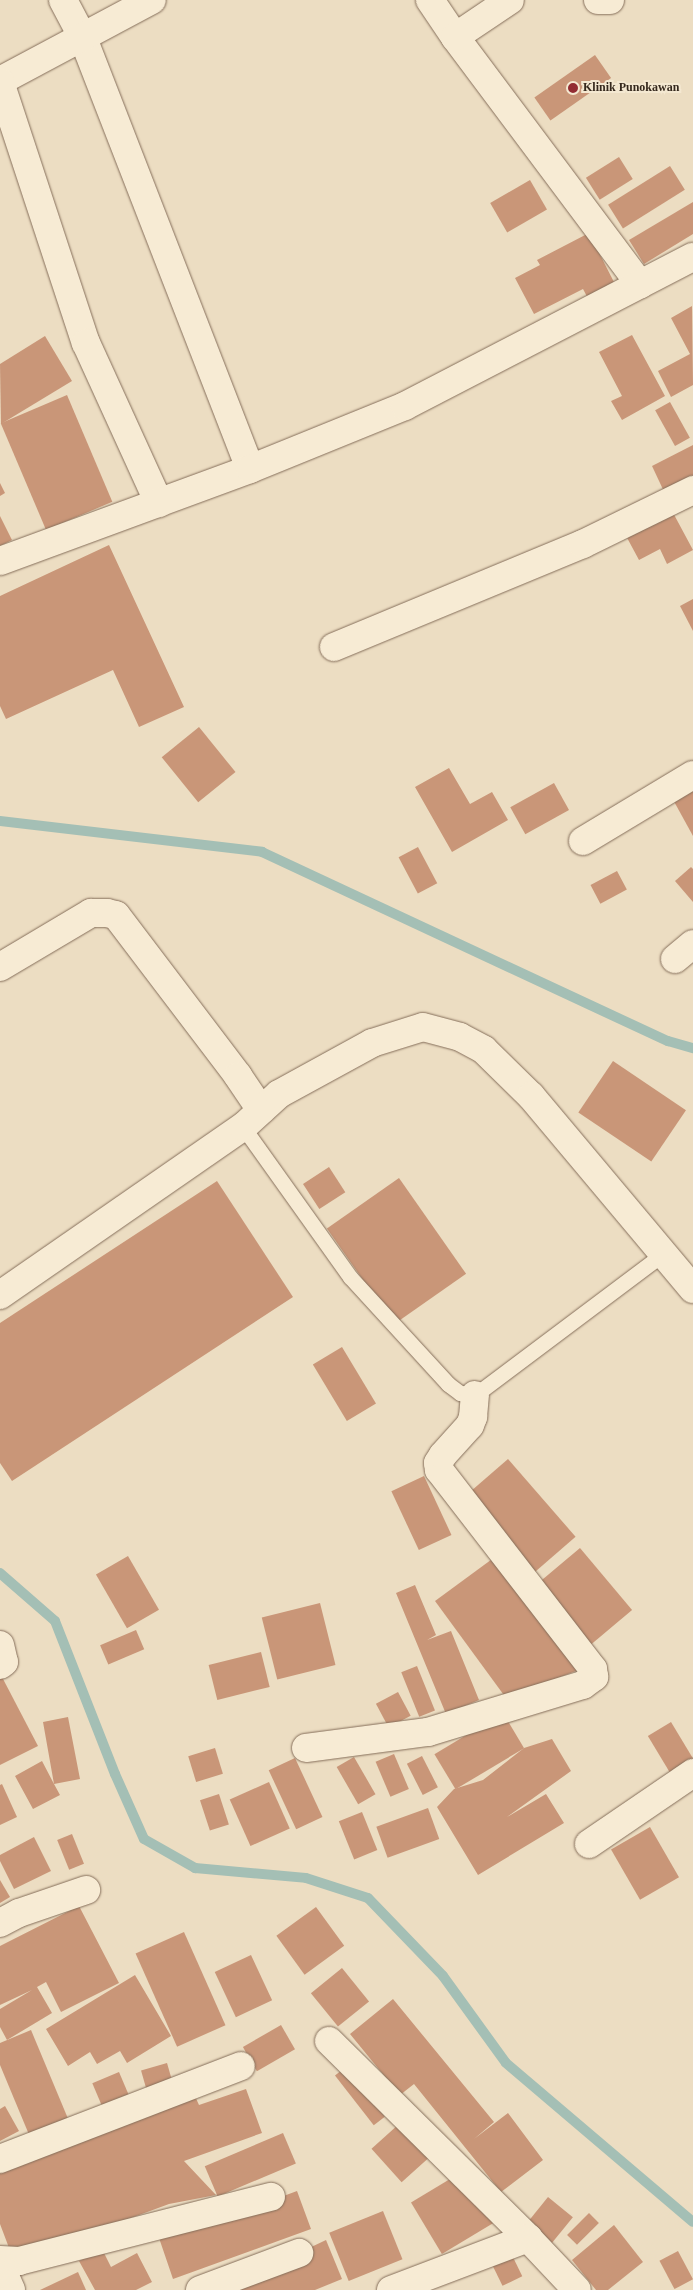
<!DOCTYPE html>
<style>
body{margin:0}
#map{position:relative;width:693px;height:2290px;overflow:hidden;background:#ecddc2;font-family:Georgia,serif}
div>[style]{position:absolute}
.stream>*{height:10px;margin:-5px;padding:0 5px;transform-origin:5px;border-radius:5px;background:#a4bfb5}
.building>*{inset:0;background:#c99678;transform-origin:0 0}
.roads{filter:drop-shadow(0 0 1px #856e5a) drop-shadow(0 0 1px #856e5a)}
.service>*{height:15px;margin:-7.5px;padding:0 7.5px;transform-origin:7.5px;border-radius:7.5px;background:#f7ebd4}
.minor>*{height:28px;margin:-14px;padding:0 14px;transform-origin:14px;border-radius:14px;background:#f7ebd4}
.dots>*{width:14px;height:14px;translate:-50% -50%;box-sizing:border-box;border:2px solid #f4e8d1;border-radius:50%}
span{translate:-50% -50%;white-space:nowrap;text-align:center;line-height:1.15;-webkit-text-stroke:4px #f4e8d1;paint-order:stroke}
.poi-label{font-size:12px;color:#35281d;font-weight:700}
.left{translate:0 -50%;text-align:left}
</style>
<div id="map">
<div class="stream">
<i style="left:0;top:821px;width:264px;rotate:6.7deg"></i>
<i style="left:262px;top:852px;width:448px;rotate:25deg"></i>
<i style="left:668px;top:1041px;width:26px;rotate:16deg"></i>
<i style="left:0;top:1573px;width:73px;rotate:41.1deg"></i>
<i style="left:55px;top:1621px;width:164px;rotate:68.6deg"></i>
<i style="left:115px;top:1774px;width:71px;rotate:66deg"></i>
<i style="left:144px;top:1839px;width:59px;rotate:29.6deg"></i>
<i style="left:195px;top:1868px;width:111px;rotate:5.1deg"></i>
<i style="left:306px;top:1878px;width:65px;rotate:17.9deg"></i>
<i style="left:368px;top:1898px;width:108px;rotate:46.1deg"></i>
<i style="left:443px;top:1976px;width:107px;rotate:54.1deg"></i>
<i style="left:506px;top:2063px;width:245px;rotate:40.4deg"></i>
</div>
<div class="building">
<i style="left:595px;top:55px;width:28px;height:74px;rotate:55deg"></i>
<i style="left:619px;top:157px;width:26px;height:39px;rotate:58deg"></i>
<i style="left:670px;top:166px;width:28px;height:73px;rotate:58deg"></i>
<i style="left:530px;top:180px;width:34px;height:46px;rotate:60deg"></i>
<i style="clip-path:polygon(693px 202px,693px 234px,644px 264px,629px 240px)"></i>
<i style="clip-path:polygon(589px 233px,618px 290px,591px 304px,583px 289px,534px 314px,515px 278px,540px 265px,537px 260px)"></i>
<i style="clip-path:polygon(692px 306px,693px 385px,671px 397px,658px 371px,690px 354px,671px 318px)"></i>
<i style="clip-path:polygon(632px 335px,665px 396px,622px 420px,611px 401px,622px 396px,599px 352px)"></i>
<i style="clip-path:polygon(45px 336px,72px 381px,1px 424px,0 364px)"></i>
<i style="left:67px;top:395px;width:116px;height:72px;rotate:67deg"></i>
<i style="left:670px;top:402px;width:41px;height:17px;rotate:61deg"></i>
<i style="clip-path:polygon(693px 445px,693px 485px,667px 498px,652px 466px)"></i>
<i style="clip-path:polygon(0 483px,5px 493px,0 496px)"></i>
<i style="clip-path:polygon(671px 509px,693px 550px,667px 564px,660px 549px,639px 560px,625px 534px)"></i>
<i style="clip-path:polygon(0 516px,12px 540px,0 546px)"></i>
<i style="clip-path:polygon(109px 545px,184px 707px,139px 727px,113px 670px,6px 719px,0 706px,0 596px)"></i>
<i style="clip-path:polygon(693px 599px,693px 631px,680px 606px)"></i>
<i style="left:199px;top:727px;width:58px;height:48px;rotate:51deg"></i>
<i style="clip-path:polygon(449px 768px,470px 804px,492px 792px,508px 820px,452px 852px,415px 787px)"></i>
<i style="left:554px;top:783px;width:31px;height:50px;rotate:61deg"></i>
<i style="clip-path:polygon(693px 783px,693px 836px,671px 796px)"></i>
<i style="left:418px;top:847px;width:41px;height:22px;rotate:62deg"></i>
<i style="clip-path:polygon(691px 867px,693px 869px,693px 902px,675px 881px)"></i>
<i style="left:617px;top:871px;width:21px;height:30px;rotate:62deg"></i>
<i style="left:613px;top:1061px;width:88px;height:62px;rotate:34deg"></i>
<i style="left:329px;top:1167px;width:30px;height:31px;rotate:57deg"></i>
<i style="left:399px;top:1178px;width:117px;height:88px;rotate:55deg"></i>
<i style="clip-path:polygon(217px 1181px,293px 1297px,12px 1481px,0 1463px,0 1323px)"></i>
<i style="left:342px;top:1347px;width:66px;height:34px;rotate:59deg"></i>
<i style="left:508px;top:1459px;width:103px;height:60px;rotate:49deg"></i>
<i style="left:424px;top:1476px;width:65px;height:36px;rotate:65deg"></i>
<i style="left:580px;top:1548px;width:81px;height:54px;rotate:50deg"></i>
<i style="clip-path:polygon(499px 1554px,581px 1669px,506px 1698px,435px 1601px)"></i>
<i style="left:128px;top:1556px;width:62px;height:37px;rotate:60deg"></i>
<i style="clip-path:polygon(415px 1585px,436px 1635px,427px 1640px,451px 1631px,479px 1700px,446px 1714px,396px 1593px)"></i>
<i style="left:320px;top:1603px;width:64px;height:60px;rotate:76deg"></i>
<i style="left:136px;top:1630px;width:21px;height:39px;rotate:67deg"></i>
<i style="left:261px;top:1652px;width:36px;height:54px;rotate:76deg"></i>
<i style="left:417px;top:1666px;width:48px;height:17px;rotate:68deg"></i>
<i style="clip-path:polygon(2px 1677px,38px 1746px,0 1765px,0 1678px)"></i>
<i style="left:398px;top:1692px;width:27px;height:25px;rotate:62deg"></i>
<i style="left:503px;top:1713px;width:41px;height:80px;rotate:59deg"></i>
<i style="clip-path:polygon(68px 1717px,80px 1779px,54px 1784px,60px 1795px,33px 1809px,15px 1776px,42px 1761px,54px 1784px,43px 1722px)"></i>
<i style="left:671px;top:1722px;width:43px;height:27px;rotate:59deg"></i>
<i style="clip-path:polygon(552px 1739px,571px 1771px,507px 1817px,546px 1794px,564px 1823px,478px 1875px,437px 1807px,454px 1789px,483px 1780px,524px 1748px)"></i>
<i style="left:215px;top:1748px;width:27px;height:28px;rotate:73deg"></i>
<i style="left:394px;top:1754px;width:38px;height:20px;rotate:67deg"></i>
<i style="left:422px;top:1756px;width:35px;height:17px;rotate:63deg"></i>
<i style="left:354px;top:1757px;width:43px;height:20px;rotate:60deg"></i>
<i style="left:295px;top:1758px;width:65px;height:29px;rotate:65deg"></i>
<i style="left:269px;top:1782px;width:51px;height:43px;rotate:66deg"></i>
<i style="clip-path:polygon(2px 1784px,17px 1817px,0 1825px,0 1785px)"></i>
<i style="left:219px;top:1794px;width:32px;height:20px;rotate:72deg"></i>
<i style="left:428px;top:1808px;width:33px;height:55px;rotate:70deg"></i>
<i style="left:362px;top:1812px;width:41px;height:25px;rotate:68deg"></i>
<i style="left:650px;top:1827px;width:58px;height:45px;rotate:60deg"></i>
<i style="left:72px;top:1834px;width:32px;height:16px;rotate:68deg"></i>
<i style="clip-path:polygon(34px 1837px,51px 1871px,14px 1889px,0 1861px,0 1855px)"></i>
<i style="clip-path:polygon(0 1880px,10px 1897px,0 1903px)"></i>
<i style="clip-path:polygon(79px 1906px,119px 1983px,61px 2012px,46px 1982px,37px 1987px,52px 2013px,7px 2040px,0 2027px,0 2009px,32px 1990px,0 2005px,0 1946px)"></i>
<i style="left:316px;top:1907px;width:48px;height:49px;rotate:54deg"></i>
<i style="left:184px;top:1932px;width:102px;height:53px;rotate:66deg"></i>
<i style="left:251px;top:1955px;width:50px;height:40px;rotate:65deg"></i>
<i style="left:342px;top:1968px;width:43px;height:40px;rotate:51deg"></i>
<i style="clip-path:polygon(135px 1975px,171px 2036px,127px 2063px,120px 2051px,97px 2064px,90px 2052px,68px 2066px,46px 2029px)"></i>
<i style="clip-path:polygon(393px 1999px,494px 2122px,474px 2139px,508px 2113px,543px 2160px,501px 2192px,414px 2084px,400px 2095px,350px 2034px)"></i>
<i style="left:281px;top:2025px;width:28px;height:44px;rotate:60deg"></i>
<i style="clip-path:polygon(31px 2030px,69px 2121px,30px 2137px,0 2065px,0 2043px)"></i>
<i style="left:167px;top:2063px;width:19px;height:27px;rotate:74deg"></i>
<i style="left:346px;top:2067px;width:63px;height:14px;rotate:52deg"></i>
<i style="left:119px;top:2072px;width:25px;height:29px;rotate:67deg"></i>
<i style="clip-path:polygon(246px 2089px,262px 2133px,184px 2161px,216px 2195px,169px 2204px,14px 2261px,0 2224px,0 2168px,194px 2094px,199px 2105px)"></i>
<i style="clip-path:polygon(5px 2106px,19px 2131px,0 2141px,0 2109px)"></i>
<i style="left:399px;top:2124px;width:45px;height:37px;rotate:48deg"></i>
<i style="left:283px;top:2133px;width:33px;height:85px;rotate:67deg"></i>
<i style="left:465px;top:2170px;width:60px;height:63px;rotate:59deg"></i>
<i style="clip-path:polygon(297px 2191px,311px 2229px,173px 2279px,158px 2235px,200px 2227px)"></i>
<i style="left:548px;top:2197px;width:32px;height:33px;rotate:39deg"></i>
<i style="left:383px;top:2211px;width:52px;height:58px;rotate:68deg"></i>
<i style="left:589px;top:2213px;width:14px;height:31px;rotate:45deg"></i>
<i style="clip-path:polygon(614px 2225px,643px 2262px,608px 2290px,596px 2290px,572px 2260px)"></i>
<i style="clip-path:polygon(326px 2240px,342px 2279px,315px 2290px,221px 2290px)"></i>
<i style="clip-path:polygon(102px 2249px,111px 2267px,137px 2253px,152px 2282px,136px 2290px,95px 2290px,79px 2261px)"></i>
<i style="left:510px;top:2251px;width:28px;height:22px;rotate:64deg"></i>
<i style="left:678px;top:2251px;width:32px;height:21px;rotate:62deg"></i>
<i style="clip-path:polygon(78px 2272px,86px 2290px,40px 2290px)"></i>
</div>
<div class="roads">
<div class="service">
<i style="left:243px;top:1127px;width:184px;rotate:54.5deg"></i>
<i style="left:350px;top:1277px;width:145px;rotate:47.5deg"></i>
<i style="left:448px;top:1384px;width:15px;rotate:37deg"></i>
<i style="left:460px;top:1393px;width:15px;rotate:8deg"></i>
<i style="left:475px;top:1395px;width:236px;rotate:-36.9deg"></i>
</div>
<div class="minor">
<i style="left:63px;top:0;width:43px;rotate:62.2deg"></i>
<i style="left:83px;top:38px;width:462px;rotate:68.8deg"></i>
<i style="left:430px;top:0;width:45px;rotate:56deg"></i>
<i style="left:455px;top:37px;width:309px;rotate:53.2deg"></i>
<i style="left:598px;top:0;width:12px"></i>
<i style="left:455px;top:37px;width:66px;rotate:-33.9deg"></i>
<i style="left:0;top:81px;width:172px;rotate:-28.1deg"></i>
<i style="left:0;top:82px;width:275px;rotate:71.8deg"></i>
<i style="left:86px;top:343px;width:176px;rotate:65.5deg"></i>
<i style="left:0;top:561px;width:266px;rotate:-20.2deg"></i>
<i style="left:250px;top:469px;width:167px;rotate:-22.1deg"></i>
<i style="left:405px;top:406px;width:324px;rotate:-27.4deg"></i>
<i style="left:334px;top:647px;width:269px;rotate:-22.5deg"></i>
<i style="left:583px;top:544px;width:123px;rotate:-26.1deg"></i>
<i style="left:583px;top:841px;width:128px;rotate:-31deg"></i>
<i style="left:675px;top:959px;width:23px;rotate:-40deg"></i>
<i style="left:0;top:967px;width:106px;rotate:-30.7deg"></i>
<i style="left:91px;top:913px;width:16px"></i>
<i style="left:107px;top:913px;width:9px;rotate:13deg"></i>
<i style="left:116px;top:915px;width:202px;rotate:52.8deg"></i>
<i style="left:238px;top:1076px;width:41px;rotate:55.9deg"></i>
<i style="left:0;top:1295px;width:295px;rotate:-34.7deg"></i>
<i style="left:243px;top:1127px;width:49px;rotate:-42.5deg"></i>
<i style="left:279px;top:1094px;width:106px;rotate:-28.7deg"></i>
<i style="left:372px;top:1043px;width:53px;rotate:-17.4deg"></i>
<i style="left:423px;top:1027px;width:38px;rotate:15deg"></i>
<i style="left:460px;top:1037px;width:27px;rotate:28deg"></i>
<i style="left:484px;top:1050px;width:66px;rotate:44.4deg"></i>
<i style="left:531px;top:1096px;width:252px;rotate:50deg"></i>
<i style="left:0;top:1645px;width:17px;rotate:77deg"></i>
<i style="left:4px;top:1662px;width:5px;rotate:143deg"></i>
<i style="left:306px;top:1748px;width:123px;rotate:-7.5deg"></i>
<i style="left:428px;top:1732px;width:162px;rotate:-16.9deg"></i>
<i style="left:583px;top:1685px;width:14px;rotate:-36deg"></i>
<i style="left:594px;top:1677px;width:8px;rotate:-97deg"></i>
<i style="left:593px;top:1669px;width:252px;rotate:-127.7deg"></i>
<i style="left:439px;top:1470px;width:7px;rotate:-98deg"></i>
<i style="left:438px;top:1463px;width:9px;rotate:-58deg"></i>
<i style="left:443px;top:1455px;width:40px;rotate:-48deg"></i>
<i style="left:470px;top:1425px;width:9px;rotate:-69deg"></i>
<i style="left:473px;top:1417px;width:22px;rotate:-85deg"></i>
<i style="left:589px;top:1844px;width:126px;rotate:-34.3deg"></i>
<i style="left:0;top:1923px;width:21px;rotate:-28deg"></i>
<i style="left:19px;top:1913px;width:71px;rotate:-18.9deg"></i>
<i style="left:329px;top:2041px;width:280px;rotate:44.7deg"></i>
<i style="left:528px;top:2238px;width:71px;rotate:46.7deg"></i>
<i style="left:0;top:2159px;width:258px;rotate:-21.1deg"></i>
<i style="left:0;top:2260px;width:19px;rotate:3deg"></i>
<i style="left:19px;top:2261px;width:260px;rotate:-14.3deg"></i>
<i style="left:0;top:2265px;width:27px;rotate:66deg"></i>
<i style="left:200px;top:2290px;width:106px;rotate:-20.5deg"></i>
<i style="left:391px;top:2290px;width:147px;rotate:-20.8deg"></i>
</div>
</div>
<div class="dots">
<i style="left:573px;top:88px;background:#922c32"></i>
</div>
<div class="poi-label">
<span class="left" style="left:583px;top:88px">Klinik Punokawan</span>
</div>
</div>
